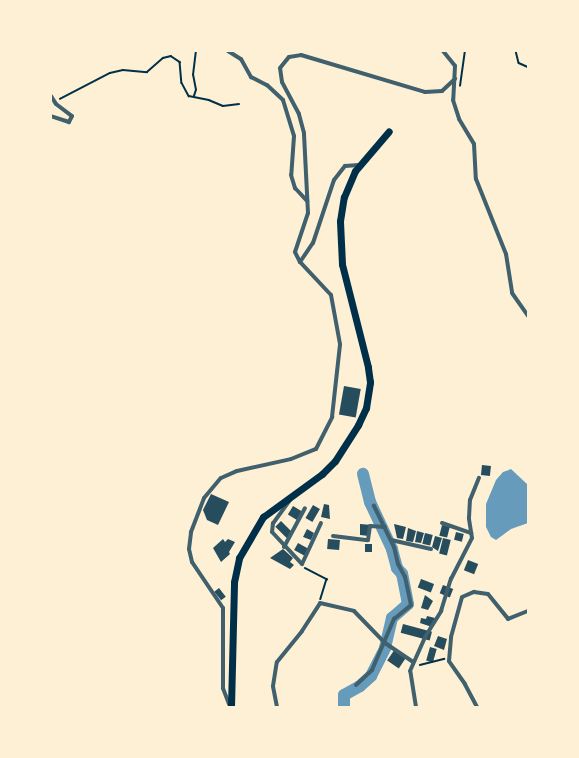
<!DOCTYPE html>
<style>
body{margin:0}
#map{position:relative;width:579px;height:758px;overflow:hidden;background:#fdf0d5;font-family:Jost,sans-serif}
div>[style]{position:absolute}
.water>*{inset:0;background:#669bbc}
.river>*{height:12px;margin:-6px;padding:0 6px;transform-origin:6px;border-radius:6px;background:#669bbc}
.building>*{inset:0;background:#264d5e;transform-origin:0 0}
.path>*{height:1.5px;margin:-0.75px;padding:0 0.75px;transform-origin:0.75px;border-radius:0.75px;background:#003049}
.minor>*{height:4px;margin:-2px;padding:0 2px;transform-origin:2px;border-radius:2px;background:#3f606c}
.trunk>*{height:7px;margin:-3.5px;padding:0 3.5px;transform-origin:3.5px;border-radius:3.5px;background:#003049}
span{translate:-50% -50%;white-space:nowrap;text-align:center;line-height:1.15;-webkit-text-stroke:4.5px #fdf0d5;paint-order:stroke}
.frame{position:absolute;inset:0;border:52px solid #fdf0d5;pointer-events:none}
</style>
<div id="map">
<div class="water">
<i style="clip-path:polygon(511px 469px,528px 485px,528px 523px,511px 529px,496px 540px,491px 537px,486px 527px,486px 504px,496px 480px,503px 472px)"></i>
</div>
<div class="river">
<i style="left:344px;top:707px;width:12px;rotate:-90deg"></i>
<i style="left:344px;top:695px;width:18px;rotate:-29deg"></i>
<i style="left:360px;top:686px;width:15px;rotate:-42deg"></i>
<i style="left:371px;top:676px;width:31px;rotate:-63deg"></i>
<i style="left:385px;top:648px;width:31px;rotate:-77deg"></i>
<i style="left:392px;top:618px;width:21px;rotate:-41deg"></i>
<i style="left:408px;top:604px;width:31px;rotate:-101deg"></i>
<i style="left:402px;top:574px;width:8px;rotate:-130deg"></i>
<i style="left:397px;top:568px;width:20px;rotate:-105deg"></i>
<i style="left:392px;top:549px;width:52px;rotate:-115.1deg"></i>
<i style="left:370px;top:502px;width:29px;rotate:-104deg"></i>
</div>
<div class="building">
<i style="left:344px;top:386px;width:17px;height:29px;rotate:10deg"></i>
<i style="left:482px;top:465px;width:9px;height:10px;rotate:6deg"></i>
<i style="clip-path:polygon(211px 494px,229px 502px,218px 525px,207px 520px,203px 510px)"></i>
<i style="clip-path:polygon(324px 504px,329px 505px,330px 519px,321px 517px)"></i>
<i style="left:313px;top:505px;width:8px;height:15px;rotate:30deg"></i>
<i style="left:293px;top:506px;width:12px;height:10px;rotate:31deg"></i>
<i style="left:281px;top:521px;width:17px;height:8px;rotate:45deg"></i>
<i style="clip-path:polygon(360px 524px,372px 525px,369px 536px,360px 535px)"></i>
<i style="clip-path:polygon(394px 524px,406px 527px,403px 539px,397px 538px)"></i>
<i style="left:442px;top:525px;width:8px;height:11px;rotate:14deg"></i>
<i style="clip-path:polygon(408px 528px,416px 531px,413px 542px,406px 541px)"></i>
<i style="clip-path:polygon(307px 529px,314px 533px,311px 540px,303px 537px)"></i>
<i style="clip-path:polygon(417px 531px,424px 533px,421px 543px,415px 542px)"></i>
<i style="left:456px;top:532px;width:8px;height:8px;rotate:14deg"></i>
<i style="left:425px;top:533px;width:8px;height:11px;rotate:14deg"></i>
<i style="clip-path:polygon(435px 536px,442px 538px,438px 551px,432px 547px)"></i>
<i style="left:443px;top:538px;width:8px;height:16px;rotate:14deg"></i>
<i style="clip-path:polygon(223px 539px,225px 542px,228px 539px,235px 542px,229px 552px,230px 554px,221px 562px,213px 548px)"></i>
<i style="left:328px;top:539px;width:12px;height:10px;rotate:5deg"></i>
<i style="left:298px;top:543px;width:13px;height:8px;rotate:29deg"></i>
<i style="left:365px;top:544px;width:7px;height:8px"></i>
<i style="clip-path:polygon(283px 549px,293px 558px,290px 562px,294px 565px,290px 569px,270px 558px)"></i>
<i style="left:468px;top:560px;width:11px;height:11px;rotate:22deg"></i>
<i style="left:421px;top:579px;width:14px;height:9px;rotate:21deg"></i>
<i style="left:443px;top:585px;width:11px;height:9px;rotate:22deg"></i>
<i style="left:219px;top:588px;width:11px;height:6px;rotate:52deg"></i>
<i style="clip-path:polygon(425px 595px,433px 601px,428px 610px,421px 608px)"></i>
<i style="clip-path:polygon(427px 616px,435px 618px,432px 627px,420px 623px,421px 618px,426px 619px)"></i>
<i style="left:403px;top:624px;width:30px;height:9px;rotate:15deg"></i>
<i style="clip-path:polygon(438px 636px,447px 639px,444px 650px,434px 646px)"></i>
<i style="left:430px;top:647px;width:7px;height:14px;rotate:16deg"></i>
<i style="left:395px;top:649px;width:14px;height:14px;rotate:34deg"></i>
</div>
<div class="path">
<i style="left:516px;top:51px;width:12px;rotate:76deg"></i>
<i style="left:519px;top:63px;width:10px;rotate:24deg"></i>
<i style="left:460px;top:86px;width:35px;rotate:-82deg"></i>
<i style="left:194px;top:96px;width:6px;rotate:-72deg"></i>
<i style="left:196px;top:90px;width:15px;rotate:-101deg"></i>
<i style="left:193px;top:75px;width:24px;rotate:-83deg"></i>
<i style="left:60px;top:99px;width:56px;rotate:-27.5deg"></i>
<i style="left:110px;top:73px;width:13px;rotate:-13deg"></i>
<i style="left:123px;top:70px;width:24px;rotate:5deg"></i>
<i style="left:147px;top:72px;width:21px;rotate:-41deg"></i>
<i style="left:163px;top:58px;width:8px;rotate:-14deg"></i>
<i style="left:171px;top:56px;width:11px;rotate:34deg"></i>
<i style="left:180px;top:62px;width:21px;rotate:85deg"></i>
<i style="left:182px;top:83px;width:15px;rotate:62deg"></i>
<i style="left:189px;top:96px;width:20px;rotate:11deg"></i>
<i style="left:209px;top:100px;width:15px;rotate:23deg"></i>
<i style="left:223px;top:106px;width:16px;rotate:-7deg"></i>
<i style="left:305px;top:568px;width:25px;rotate:27deg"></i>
<i style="left:327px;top:579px;width:21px;rotate:107deg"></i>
<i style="left:420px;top:665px;width:25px;rotate:-14deg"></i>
</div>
<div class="minor">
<i style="left:228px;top:51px;width:15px;rotate:32deg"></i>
<i style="left:241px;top:59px;width:21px;rotate:61deg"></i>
<i style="left:251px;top:77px;width:18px;rotate:27deg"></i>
<i style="left:267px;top:85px;width:22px;rotate:43deg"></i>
<i style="left:283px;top:100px;width:38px;rotate:73deg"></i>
<i style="left:294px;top:136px;width:39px;rotate:94deg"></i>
<i style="left:291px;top:175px;width:14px;rotate:73deg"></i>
<i style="left:295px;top:188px;width:18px;rotate:47deg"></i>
<i style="left:443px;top:51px;width:19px;rotate:51deg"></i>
<i style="left:455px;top:66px;width:34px;rotate:93deg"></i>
<i style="left:453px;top:100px;width:20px;rotate:72deg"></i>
<i style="left:459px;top:119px;width:29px;rotate:59deg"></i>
<i style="left:474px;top:144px;width:35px;rotate:87deg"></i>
<i style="left:476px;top:179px;width:81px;rotate:68.2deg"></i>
<i style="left:506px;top:254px;width:39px;rotate:81deg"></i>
<i style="left:512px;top:293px;width:28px;rotate:55deg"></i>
<i style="left:51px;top:96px;width:9px;rotate:58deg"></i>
<i style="left:56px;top:104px;width:20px;rotate:37deg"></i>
<i style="left:72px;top:116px;width:7px;rotate:117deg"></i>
<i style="left:69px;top:122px;width:19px;rotate:-162deg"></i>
<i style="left:300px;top:262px;width:23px;rotate:-56deg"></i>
<i style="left:313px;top:243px;width:66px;rotate:-71.6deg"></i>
<i style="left:334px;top:180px;width:18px;rotate:-52deg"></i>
<i style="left:345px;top:166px;width:14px;rotate:-4deg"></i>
<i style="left:290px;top:500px;width:29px;rotate:126deg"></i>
<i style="left:273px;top:523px;width:9px;rotate:96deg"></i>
<i style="left:272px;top:532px;width:44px;rotate:46.8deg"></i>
<i style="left:302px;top:564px;width:45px;rotate:-65.1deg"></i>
<i style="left:442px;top:523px;width:31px;rotate:19deg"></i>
<i style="left:333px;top:536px;width:35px;rotate:7deg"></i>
<i style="left:368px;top:540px;width:14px;rotate:-82deg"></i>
<i style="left:370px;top:526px;width:15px;rotate:4deg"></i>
<i style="left:391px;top:540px;width:41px;rotate:12.7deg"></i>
<i style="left:284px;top:547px;width:44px;rotate:-61.7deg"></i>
<i style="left:356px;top:685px;width:22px;rotate:-43deg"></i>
<i style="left:372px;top:670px;width:56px;rotate:-66.7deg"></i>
<i style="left:394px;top:619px;width:22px;rotate:-39deg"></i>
<i style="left:411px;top:605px;width:29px;rotate:-102deg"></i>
<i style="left:405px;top:577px;width:15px;rotate:-118deg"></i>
<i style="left:398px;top:564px;width:17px;rotate:-103deg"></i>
<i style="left:394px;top:547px;width:46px;rotate:-116deg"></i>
<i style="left:229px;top:704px;width:17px;rotate:-111deg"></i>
<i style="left:223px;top:688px;width:80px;rotate:-90deg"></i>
<i style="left:223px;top:608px;width:55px;rotate:-124deg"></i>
<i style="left:192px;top:562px;width:13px;rotate:-103deg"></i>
<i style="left:189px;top:549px;width:17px;rotate:-83deg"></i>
<i style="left:191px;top:532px;width:36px;rotate:-69deg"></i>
<i style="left:204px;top:498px;width:26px;rotate:-50deg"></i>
<i style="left:221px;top:478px;width:17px;rotate:-24deg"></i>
<i style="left:237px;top:471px;width:55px;rotate:-12.5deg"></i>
<i style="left:291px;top:459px;width:27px;rotate:-22deg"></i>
<i style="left:316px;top:449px;width:36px;rotate:-63deg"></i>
<i style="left:332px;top:417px;width:73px;rotate:-83.7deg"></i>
<i style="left:340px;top:344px;width:50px;rotate:-100.4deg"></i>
<i style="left:331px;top:295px;width:45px;rotate:-133.2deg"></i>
<i style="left:300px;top:262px;width:11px;rotate:-117deg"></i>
<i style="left:295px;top:252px;width:41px;rotate:-71.6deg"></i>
<i style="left:308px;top:213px;width:80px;rotate:-92.9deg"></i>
<i style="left:304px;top:133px;width:20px;rotate:-105deg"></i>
<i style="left:299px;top:114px;width:36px;rotate:-118deg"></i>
<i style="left:282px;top:82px;width:14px;rotate:-98deg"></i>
<i style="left:280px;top:68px;width:14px;rotate:-51deg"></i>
<i style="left:289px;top:57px;width:12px;rotate:-9deg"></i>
<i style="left:301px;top:55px;width:129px;rotate:16.6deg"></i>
<i style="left:425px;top:92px;width:17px;rotate:-3deg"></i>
<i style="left:442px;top:91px;width:18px;rotate:-43deg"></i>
<i style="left:277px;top:707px;width:21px;rotate:-101deg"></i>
<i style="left:273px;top:686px;width:24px;rotate:-81deg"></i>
<i style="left:277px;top:662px;width:40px;rotate:-51deg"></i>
<i style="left:302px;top:631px;width:33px;rotate:-57deg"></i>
<i style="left:320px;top:603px;width:35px;rotate:13deg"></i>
<i style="left:354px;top:611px;width:45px;rotate:45.9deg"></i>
<i style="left:385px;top:643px;width:34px;rotate:34deg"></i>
<i style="left:416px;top:707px;width:36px;rotate:-99deg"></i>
<i style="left:410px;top:671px;width:37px;rotate:-66deg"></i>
<i style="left:425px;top:637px;width:31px;rotate:-58deg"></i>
<i style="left:441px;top:611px;width:34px;rotate:-73deg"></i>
<i style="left:451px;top:579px;width:46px;rotate:-62.9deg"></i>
<i style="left:472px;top:538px;width:20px;rotate:-99deg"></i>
<i style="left:469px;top:518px;width:18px;rotate:-87deg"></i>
<i style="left:470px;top:500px;width:24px;rotate:-68deg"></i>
<i style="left:477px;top:707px;width:26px;rotate:-118deg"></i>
<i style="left:465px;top:684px;width:28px;rotate:-125deg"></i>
<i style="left:449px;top:661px;width:24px;rotate:-85deg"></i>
<i style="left:451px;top:637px;width:41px;rotate:-74.6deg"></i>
<i style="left:462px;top:597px;width:13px;rotate:-23deg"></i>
<i style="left:474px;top:592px;width:14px;rotate:8deg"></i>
<i style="left:488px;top:594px;width:32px;rotate:51deg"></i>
<i style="left:508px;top:619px;width:22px;rotate:-22deg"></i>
</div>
<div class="trunk">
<i style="left:231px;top:707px;width:125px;rotate:-88.6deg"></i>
<i style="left:234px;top:582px;width:25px;rotate:-78deg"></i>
<i style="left:239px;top:558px;width:48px;rotate:-59.7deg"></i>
<i style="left:263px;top:517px;width:73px;rotate:-36.1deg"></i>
<i style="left:322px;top:474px;width:18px;rotate:-45deg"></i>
<i style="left:335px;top:461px;width:43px;rotate:-57.4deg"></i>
<i style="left:358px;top:425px;width:19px;rotate:-65deg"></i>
<i style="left:366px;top:408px;width:26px;rotate:-81deg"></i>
<i style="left:370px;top:382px;width:15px;rotate:-98deg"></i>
<i style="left:368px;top:367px;width:106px;rotate:-104.2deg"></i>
<i style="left:342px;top:264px;width:43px;rotate:-92.7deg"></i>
<i style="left:340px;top:221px;width:24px;rotate:-81deg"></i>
<i style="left:344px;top:197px;width:28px;rotate:-67deg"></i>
<i style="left:355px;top:171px;width:52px;rotate:-49.6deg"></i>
</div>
<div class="frame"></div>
</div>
